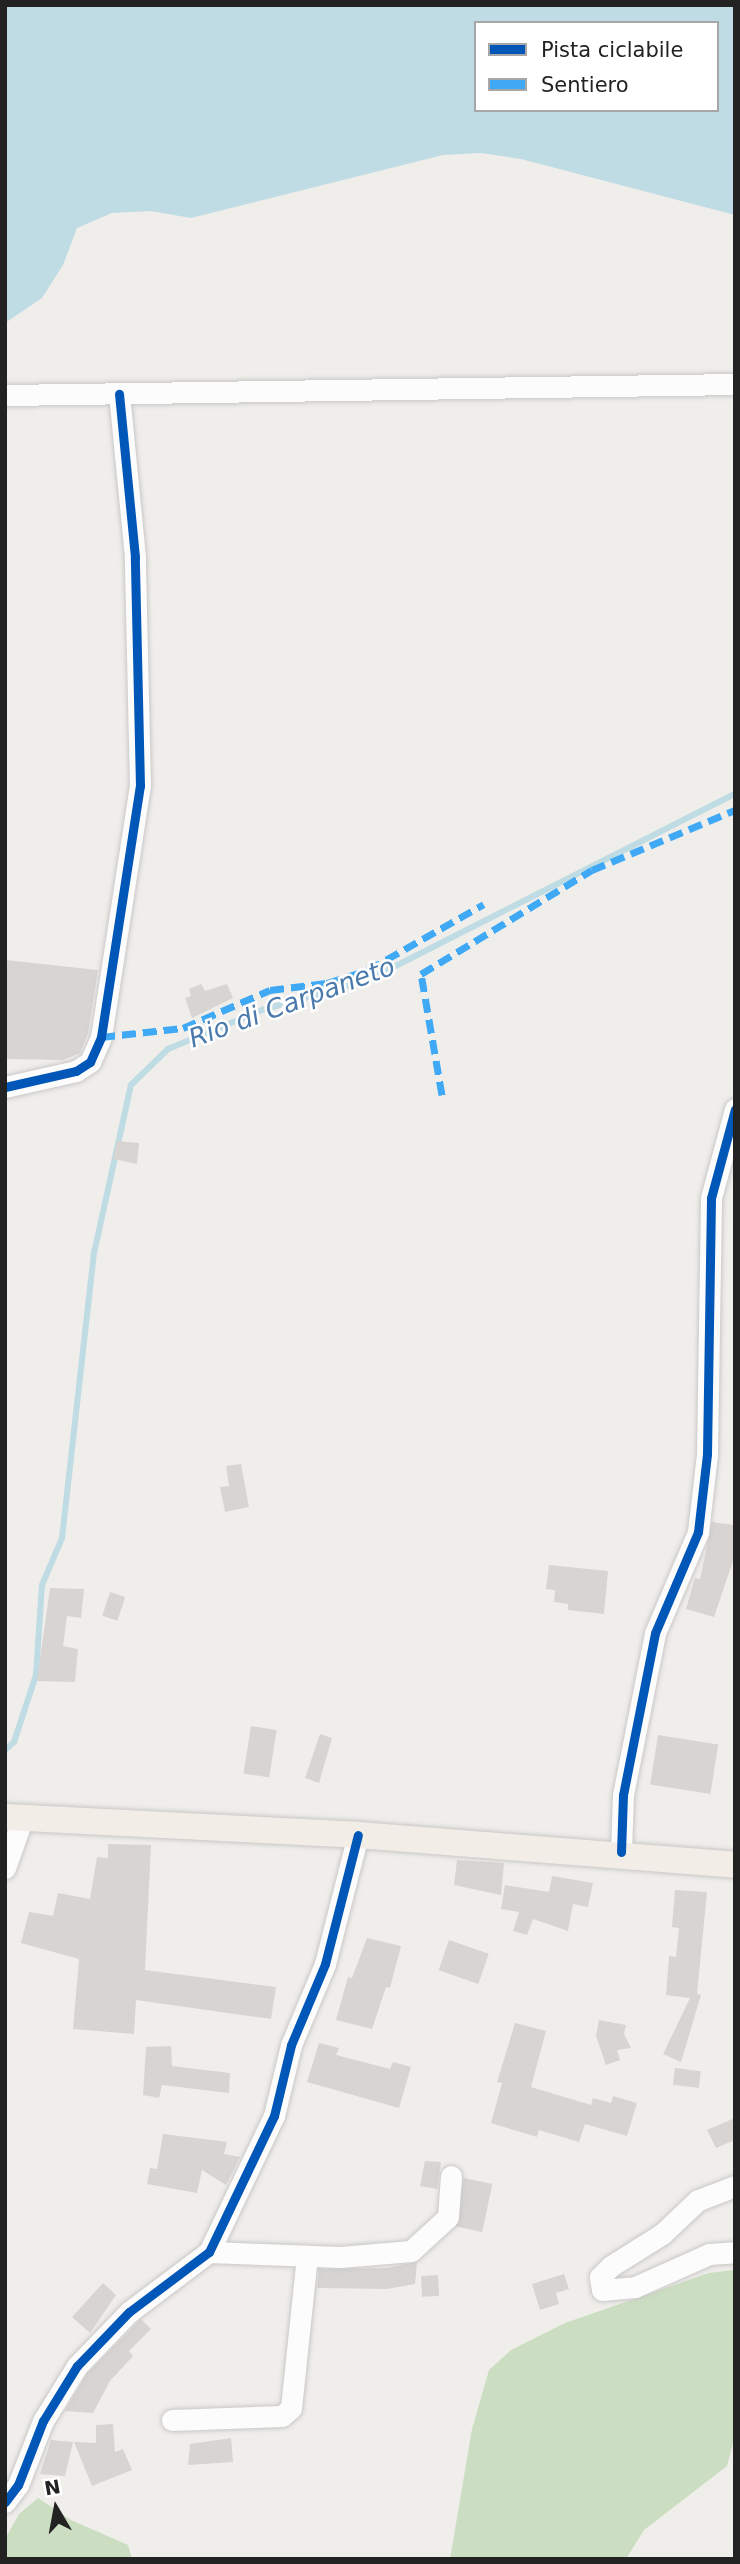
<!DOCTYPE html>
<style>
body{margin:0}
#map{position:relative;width:740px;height:2564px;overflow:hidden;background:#f0eeeb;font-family:"DejaVu Sans",sans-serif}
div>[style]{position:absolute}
.forest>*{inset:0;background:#cbdec1}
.water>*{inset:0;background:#bfdbe3}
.stream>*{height:6px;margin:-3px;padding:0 3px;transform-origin:3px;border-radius:3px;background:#bfdbe3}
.building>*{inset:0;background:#d7d4d2;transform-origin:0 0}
.roads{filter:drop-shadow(0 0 2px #c9c8c7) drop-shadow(0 0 2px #c9c8c7)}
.minor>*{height:21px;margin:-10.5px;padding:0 10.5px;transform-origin:10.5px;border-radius:10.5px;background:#fdfcfc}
.major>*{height:26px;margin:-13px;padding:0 13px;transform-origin:13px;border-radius:13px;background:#f3ede7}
.quiet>*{height:7px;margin-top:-3.5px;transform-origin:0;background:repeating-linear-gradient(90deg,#3fa9f5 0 14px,transparent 0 21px)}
.cycleway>*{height:9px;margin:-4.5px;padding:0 4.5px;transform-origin:4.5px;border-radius:4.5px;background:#0057b8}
span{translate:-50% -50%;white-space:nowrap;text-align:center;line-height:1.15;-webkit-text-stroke:5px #fff;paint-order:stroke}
.water-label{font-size:26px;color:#4a7aab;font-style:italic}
.frame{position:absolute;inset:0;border:7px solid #222;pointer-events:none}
.legend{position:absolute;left:474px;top:21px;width:245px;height:91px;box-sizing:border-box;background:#fff;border:2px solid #a7a7a7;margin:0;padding:9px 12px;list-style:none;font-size:21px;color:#222}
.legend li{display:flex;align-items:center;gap:14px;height:35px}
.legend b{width:35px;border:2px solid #a7a7a7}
.north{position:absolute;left:21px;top:2473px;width:70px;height:70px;-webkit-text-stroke:5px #fff;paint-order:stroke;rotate:350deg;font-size:19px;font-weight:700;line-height:28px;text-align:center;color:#222}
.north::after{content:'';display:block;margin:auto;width:24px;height:32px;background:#222;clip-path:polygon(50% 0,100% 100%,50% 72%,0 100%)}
</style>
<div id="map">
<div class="forest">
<i style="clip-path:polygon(733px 2270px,735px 2436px,727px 2466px,644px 2530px,626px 2559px,450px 2559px,472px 2429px,489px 2370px,511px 2350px,565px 2323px,709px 2273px)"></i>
<i style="clip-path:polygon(38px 2498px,71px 2520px,128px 2545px,132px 2559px,5px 2559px,5px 2539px,19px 2514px)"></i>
</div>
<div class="water">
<i style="clip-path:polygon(evenodd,5px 5px,735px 5px,735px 215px,521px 159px,481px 153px,443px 155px,191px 218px,151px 211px,112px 213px,77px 228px,63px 265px,42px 298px,5px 323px,5px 5px,476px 23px,717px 23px,717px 110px,476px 110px,476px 23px)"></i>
</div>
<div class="stream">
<i style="left:5px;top:1750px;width:12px;rotate:-42deg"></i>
<i style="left:14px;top:1742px;width:71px;rotate:-71.8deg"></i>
<i style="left:36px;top:1675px;width:90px;rotate:-86.2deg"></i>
<i style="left:42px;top:1585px;width:51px;rotate:-66.9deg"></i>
<i style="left:62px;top:1538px;width:287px;rotate:-83.6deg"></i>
<i style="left:94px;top:1253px;width:172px;rotate:-77.6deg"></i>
<i style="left:131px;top:1085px;width:52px;rotate:-44.2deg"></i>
<i style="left:168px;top:1049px;width:102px;rotate:-22.5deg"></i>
<i style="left:262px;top:1010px;width:110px;rotate:-15.8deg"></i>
<i style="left:368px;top:980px;width:411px;rotate:-26.9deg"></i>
</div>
<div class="building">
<i style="clip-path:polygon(5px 960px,98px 970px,88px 1033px,80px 1053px,63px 1060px,5px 1059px)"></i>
<i style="clip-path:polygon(201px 984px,205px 991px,227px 984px,233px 998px,192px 1018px,185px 998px,191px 996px,189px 989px)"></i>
<i style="clip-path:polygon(117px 1141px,139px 1143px,137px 1164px,113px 1159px)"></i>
<i style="clip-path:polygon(241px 1464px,249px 1507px,225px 1512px,220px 1487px,229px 1486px,226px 1466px)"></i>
<i style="clip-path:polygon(712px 1522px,735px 1525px,733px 1561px,714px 1617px,686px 1609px,695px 1578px,700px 1579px)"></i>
<i style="clip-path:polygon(549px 1565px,608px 1571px,604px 1614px,568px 1610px,568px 1604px,554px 1602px,555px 1590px,546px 1589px)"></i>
<i style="clip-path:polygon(50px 1588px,84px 1589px,81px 1618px,67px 1616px,63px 1646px,78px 1649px,75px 1682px,37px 1681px)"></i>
<i style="left:110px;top:1592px;width:16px;height:25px;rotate:18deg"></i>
<i style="left:251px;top:1726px;width:26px;height:48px;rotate:9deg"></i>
<i style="clip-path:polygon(320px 1734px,332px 1738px,319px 1783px,305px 1778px)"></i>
<i style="left:658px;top:1735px;width:61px;height:50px;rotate:9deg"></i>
<i style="clip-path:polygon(108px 1844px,151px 1845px,145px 1970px,276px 1987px,271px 2019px,136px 2000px,134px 2034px,73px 2029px,79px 1959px,21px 1943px,29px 1912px,53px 1916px,58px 1893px,90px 1899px,97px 1857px,108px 1858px)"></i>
<i style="clip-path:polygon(457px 1860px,504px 1863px,501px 1895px,454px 1885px)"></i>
<i style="clip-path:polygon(552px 1876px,593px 1883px,588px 1907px,573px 1904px,568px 1931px,533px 1919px,527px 1935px,513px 1931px,519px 1912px,501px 1909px,505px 1885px,549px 1892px)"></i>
<i style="clip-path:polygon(675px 1890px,707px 1892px,697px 1994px,701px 1995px,681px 2062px,663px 2054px,690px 1998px,666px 1995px,669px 1956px,676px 1957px,679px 1928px,672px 1927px)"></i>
<i style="clip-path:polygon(367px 1938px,401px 1946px,390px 1988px,386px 1987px,372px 2029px,336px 2020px,348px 1977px,352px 1978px)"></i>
<i style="left:449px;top:1940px;width:42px;height:32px;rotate:19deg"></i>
<i style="clip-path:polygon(599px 2020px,626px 2025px,624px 2034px,631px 2048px,617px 2050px,620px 2060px,606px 2065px,596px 2036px)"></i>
<i style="clip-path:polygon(515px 2023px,546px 2031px,531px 2087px,591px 2105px,593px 2098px,611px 2103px,613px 2096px,637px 2103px,627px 2136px,585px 2124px,579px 2142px,539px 2130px,537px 2137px,491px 2123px,502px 2083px,497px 2082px)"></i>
<i style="clip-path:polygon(319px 2043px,339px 2048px,336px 2055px,390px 2069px,393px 2062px,411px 2067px,399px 2108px,307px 2082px)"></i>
<i style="clip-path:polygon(171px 2046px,172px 2066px,230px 2073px,229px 2093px,162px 2085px,159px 2098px,143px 2095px,146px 2047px)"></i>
<i style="left:675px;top:2068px;width:26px;height:17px;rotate:7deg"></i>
<i style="clip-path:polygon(735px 2118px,735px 2140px,716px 2148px,707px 2130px)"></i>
<i style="clip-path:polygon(163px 2134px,227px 2142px,224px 2154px,240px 2157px,226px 2185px,202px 2170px,197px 2193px,147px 2184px,150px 2168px,157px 2169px)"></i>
<i style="clip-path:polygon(425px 2161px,441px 2162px,437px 2189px,420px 2186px)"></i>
<i style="left:464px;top:2178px;width:29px;height:49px;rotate:12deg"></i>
<i style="clip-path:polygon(417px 2262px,415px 2284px,387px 2289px,317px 2288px,319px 2269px,387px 2268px)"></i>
<i style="clip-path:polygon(564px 2274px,569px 2289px,556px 2293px,559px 2304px,540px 2310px,532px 2284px)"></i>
<i style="left:438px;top:2275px;width:21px;height:17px;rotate:87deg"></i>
<i style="clip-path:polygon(103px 2283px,116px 2295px,90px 2333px,72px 2317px)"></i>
<i style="clip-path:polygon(141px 2319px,151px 2329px,129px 2351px,133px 2356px,110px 2381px,93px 2413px,65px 2411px,87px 2374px)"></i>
<i style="clip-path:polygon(113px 2424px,115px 2452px,123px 2449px,132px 2470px,92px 2486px,74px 2442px,96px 2443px,96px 2425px)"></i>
<i style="clip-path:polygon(231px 2438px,233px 2462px,188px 2465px,190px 2444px)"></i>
<i style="clip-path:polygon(51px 2440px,73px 2442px,65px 2476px,40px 2474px)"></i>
</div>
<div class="roads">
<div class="minor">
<i style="left:5px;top:395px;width:730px;rotate:-0.86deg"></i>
<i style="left:5px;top:1087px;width:73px;rotate:-12.7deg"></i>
<i style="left:76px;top:1071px;width:17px;rotate:-33deg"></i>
<i style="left:90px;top:1062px;width:27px;rotate:-66deg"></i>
<i style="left:101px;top:1037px;width:254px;rotate:-81.2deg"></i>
<i style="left:140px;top:786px;width:229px;rotate:-91.3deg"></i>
<i style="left:135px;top:557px;width:164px;rotate:-95.6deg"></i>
<i style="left:621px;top:1852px;width:57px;rotate:-88deg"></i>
<i style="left:623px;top:1795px;width:165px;rotate:-78.8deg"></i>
<i style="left:655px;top:1633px;width:110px;rotate:-66.9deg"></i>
<i style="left:698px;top:1532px;width:79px;rotate:-83.4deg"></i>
<i style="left:707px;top:1454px;width:256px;rotate:-89.1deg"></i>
<i style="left:711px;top:1198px;width:92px;rotate:-74.9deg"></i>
<i style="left:5px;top:1868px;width:51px;rotate:-70.5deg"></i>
<i style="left:735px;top:2186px;width:40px;rotate:159deg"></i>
<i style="left:698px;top:2200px;width:50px;rotate:136.6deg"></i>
<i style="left:662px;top:2234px;width:60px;rotate:147.9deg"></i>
<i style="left:611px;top:2266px;width:16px;rotate:135deg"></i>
<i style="left:600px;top:2277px;width:13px;rotate:81deg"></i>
<i style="left:602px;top:2290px;width:33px;rotate:-5deg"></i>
<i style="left:635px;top:2287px;width:81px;rotate:-24deg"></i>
<i style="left:709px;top:2254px;width:26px;rotate:-4deg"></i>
<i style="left:209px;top:2252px;width:131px;rotate:2.2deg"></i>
<i style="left:340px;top:2257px;width:71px;rotate:-4.8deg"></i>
<i style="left:411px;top:2251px;width:50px;rotate:-42.6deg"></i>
<i style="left:448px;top:2217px;width:41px;rotate:-85.8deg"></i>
<i style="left:172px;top:2420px;width:110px;rotate:-2.1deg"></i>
<i style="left:282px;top:2416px;width:12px;rotate:-42deg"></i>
<i style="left:291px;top:2408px;width:153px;rotate:-84deg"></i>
<i style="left:5px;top:2502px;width:21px;rotate:-53deg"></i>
<i style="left:18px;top:2485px;width:69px;rotate:-68.7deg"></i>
<i style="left:43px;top:2421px;width:65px;rotate:-58.3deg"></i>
<i style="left:77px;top:2366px;width:75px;rotate:-46.1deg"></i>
<i style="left:129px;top:2312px;width:100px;rotate:-36.9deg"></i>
<i style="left:209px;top:2252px;width:151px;rotate:-64.5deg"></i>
<i style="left:274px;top:2116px;width:73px;rotate:-76.5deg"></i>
<i style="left:291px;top:2045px;width:88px;rotate:-67.2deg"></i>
<i style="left:325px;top:1964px;width:133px;rotate:-75.7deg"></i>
</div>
<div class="major">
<i style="left:5px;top:1817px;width:353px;rotate:2.9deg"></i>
<i style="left:358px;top:1835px;width:378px;rotate:4.5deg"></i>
</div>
</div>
<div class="quiet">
<i style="left:101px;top:1037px;width:82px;rotate:-6.3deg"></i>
<i style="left:183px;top:1028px;width:95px;rotate:-23.6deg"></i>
<i style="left:270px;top:990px;width:57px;rotate:-7deg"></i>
<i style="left:327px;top:983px;width:43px;rotate:-17.6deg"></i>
<i style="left:368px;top:970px;width:133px;rotate:-29.6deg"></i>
<i style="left:442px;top:1095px;width:123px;rotate:-99.8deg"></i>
<i style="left:421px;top:974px;width:200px;rotate:-31.3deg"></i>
<i style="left:592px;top:870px;width:155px;rotate:-22.8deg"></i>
</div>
<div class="cycleway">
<i style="left:5px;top:1087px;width:73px;rotate:-12.7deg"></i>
<i style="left:76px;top:1071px;width:17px;rotate:-33deg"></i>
<i style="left:90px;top:1062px;width:27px;rotate:-66deg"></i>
<i style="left:101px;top:1037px;width:254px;rotate:-81.2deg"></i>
<i style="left:140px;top:786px;width:229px;rotate:-91.3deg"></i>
<i style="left:135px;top:557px;width:164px;rotate:-95.6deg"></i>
<i style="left:621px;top:1852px;width:57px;rotate:-88deg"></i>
<i style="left:623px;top:1795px;width:165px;rotate:-78.8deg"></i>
<i style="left:655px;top:1633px;width:110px;rotate:-66.9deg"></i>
<i style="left:698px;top:1532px;width:79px;rotate:-83.4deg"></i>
<i style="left:707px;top:1454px;width:256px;rotate:-89.1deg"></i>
<i style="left:711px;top:1198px;width:92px;rotate:-74.9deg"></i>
<i style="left:5px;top:2502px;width:21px;rotate:-53deg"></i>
<i style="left:18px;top:2485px;width:69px;rotate:-68.7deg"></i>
<i style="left:43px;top:2421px;width:65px;rotate:-58.3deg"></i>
<i style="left:77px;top:2366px;width:75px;rotate:-46.1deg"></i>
<i style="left:129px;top:2312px;width:100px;rotate:-36.9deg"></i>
<i style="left:209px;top:2252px;width:151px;rotate:-64.5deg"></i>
<i style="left:274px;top:2116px;width:73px;rotate:-76.5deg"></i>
<i style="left:291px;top:2045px;width:88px;rotate:-67.2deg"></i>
<i style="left:325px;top:1964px;width:133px;rotate:-75.7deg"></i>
</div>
<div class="water-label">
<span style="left:292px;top:1003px;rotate:-20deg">Rio di Carpaneto</span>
</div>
<div class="frame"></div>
<ul class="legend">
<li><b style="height:9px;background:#0057b8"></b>Pista ciclabile</li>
<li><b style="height:9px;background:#3fa9f5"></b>Sentiero</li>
</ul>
<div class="north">N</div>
</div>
